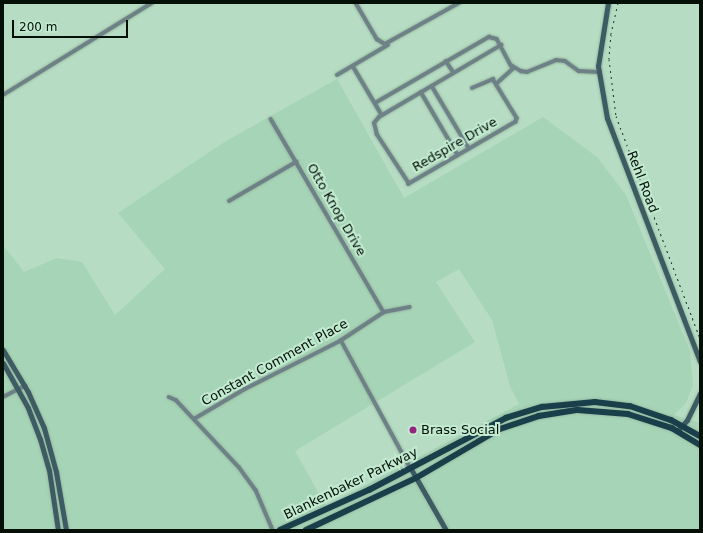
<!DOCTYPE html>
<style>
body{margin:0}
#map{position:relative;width:703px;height:533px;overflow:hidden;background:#b6ddc3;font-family:"DejaVu Sans",sans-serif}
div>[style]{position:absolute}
.built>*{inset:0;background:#a6d4b6}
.roads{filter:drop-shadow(0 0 1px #96b8a1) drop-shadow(0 0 1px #96b8a1)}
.street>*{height:3.5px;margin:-1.75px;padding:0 1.75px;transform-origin:1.75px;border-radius:1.75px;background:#6d8187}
.secondary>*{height:5px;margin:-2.5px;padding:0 2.5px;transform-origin:2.5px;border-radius:2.5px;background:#3d5b63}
.primary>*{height:5.5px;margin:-2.75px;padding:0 2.75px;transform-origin:2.75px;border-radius:2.75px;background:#19404a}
.rail>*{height:1px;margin-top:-0.5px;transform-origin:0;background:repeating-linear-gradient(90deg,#243529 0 2px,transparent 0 6px)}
.dots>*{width:11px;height:11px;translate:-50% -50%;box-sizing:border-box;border:2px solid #c2ead0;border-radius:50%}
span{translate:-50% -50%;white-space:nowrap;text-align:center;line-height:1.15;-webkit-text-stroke:4px #c2ead0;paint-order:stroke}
.street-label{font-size:13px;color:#030f07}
.poi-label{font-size:13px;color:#030f07}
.left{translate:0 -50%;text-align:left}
.frame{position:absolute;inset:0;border:4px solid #030f07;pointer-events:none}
.scale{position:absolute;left:12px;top:20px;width:116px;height:18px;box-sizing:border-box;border:2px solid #030f07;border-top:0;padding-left:5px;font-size:12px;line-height:14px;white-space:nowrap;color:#030f07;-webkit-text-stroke:3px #c2ead0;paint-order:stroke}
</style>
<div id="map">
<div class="built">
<i style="clip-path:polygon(evenodd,337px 79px,404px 198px,543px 117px,597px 157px,626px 195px,690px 351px,693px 385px,686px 403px,674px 415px,700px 423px,700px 530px,3px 530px,3px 245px,24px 272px,57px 258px,82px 262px,115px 315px,165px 269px,118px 213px,226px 141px,337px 79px,459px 269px,492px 320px,510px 386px,519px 404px,326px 506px,295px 451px,475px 342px,436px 282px,459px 269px)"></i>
</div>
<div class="roads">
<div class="street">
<i style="left:356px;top:3px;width:42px;rotate:59.7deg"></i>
<i style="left:377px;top:39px;width:9px;rotate:32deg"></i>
<i style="left:385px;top:44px;width:85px;rotate:-29deg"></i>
<i style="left:446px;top:61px;width:14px;rotate:56deg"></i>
<i style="left:353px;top:66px;width:57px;rotate:59.4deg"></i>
<i style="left:337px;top:75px;width:59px;rotate:-30.5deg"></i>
<i style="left:496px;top:84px;width:24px;rotate:-42deg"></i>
<i style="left:432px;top:86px;width:72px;rotate:59.2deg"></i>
<i style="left:472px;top:88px;width:23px;rotate:-23deg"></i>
<i style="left:493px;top:79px;width:46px;rotate:58.4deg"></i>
<i style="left:517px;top:118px;width:4px;rotate:104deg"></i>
<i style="left:516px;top:122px;width:124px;rotate:149.9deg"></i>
<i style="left:409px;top:184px;width:59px;rotate:-123.1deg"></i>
<i style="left:377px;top:135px;width:12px;rotate:-104deg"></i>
<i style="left:374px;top:123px;width:8px;rotate:-50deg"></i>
<i style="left:379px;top:117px;width:142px;rotate:-30.5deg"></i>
<i style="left:421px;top:92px;width:73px;rotate:59.6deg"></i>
<i style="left:3px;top:95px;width:175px;rotate:-31.7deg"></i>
<i style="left:375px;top:103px;width:132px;rotate:-30.1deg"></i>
<i style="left:489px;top:37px;width:8px;rotate:14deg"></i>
<i style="left:497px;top:39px;width:30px;rotate:62deg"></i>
<i style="left:511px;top:65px;width:12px;rotate:31deg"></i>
<i style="left:521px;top:71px;width:6px;rotate:9deg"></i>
<i style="left:527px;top:72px;width:31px;rotate:-22deg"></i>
<i style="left:556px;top:60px;width:9px;rotate:6deg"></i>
<i style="left:565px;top:61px;width:17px;rotate:36deg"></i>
<i style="left:579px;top:71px;width:19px;rotate:3deg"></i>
<i style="left:271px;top:119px;width:224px;rotate:59.7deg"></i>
<i style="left:229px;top:201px;width:78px;rotate:-30.2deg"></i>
<i style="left:341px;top:340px;width:147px;rotate:61.5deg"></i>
<i style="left:3px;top:397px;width:25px;rotate:-27deg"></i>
<i style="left:169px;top:397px;width:8px;rotate:23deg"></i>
<i style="left:176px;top:400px;width:92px;rotate:46.8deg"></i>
<i style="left:239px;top:467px;width:29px;rotate:54deg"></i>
<i style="left:256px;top:490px;width:43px;rotate:67deg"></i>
<i style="left:194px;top:419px;width:59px;rotate:-30.5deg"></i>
<i style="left:245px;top:389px;width:106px;rotate:-26.8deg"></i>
<i style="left:340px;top:341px;width:53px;rotate:-33.4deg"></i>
<i style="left:384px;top:312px;width:26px;rotate:-11deg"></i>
</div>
<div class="secondary">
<i style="left:608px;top:3px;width:64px;rotate:99deg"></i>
<i style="left:598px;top:66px;width:53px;rotate:80.2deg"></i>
<i style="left:607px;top:118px;width:261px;rotate:69.1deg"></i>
<i style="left:3px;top:350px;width:49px;rotate:59.2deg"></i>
<i style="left:28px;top:392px;width:39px;rotate:66deg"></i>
<i style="left:44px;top:428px;width:46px;rotate:74.7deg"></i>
<i style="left:56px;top:472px;width:59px;rotate:80.2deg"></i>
<i style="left:3px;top:363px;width:51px;rotate:60.9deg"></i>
<i style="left:28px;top:408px;width:33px;rotate:69deg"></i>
<i style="left:40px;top:439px;width:32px;rotate:74deg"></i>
<i style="left:49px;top:470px;width:61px;rotate:81.5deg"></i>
<i style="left:679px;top:429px;width:12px;rotate:-48deg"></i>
<i style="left:687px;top:420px;width:30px;rotate:-64deg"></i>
<i style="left:411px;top:469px;width:70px;rotate:60.2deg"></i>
</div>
<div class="primary">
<i style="left:280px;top:530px;width:98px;rotate:-24.2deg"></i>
<i style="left:369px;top:490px;width:155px;rotate:-27.7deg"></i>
<i style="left:506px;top:418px;width:38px;rotate:-17deg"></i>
<i style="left:542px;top:407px;width:53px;rotate:-5.4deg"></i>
<i style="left:595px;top:402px;width:35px;rotate:7deg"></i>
<i style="left:630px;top:406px;width:43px;rotate:18.9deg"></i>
<i style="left:671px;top:420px;width:33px;rotate:29deg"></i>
<i style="left:306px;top:530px;width:122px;rotate:-25.3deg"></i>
<i style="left:416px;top:478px;width:97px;rotate:-30.3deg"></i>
<i style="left:500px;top:429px;width:41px;rotate:-18.4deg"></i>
<i style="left:539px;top:416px;width:39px;rotate:-9deg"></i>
<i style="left:578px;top:410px;width:50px;rotate:4.6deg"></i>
<i style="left:628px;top:414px;width:46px;rotate:17.7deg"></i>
<i style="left:672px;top:428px;width:33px;rotate:31deg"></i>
</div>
</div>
<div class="rail">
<i style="left:618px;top:3px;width:32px;rotate:103deg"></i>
<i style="left:611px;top:34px;width:25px;rotate:95deg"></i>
<i style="left:609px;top:59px;width:57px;rotate:83deg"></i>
<i style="left:616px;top:116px;width:237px;rotate:69.3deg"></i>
</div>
<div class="dots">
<i style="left:413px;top:430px;background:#952281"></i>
</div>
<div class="street-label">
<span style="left:455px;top:145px;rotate:-30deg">Redspire Drive</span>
<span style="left:642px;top:182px;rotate:69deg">Rehl Road</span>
<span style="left:336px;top:210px;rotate:60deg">Otto Knop Drive</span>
<span style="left:275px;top:363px;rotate:-29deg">Constant Comment Place</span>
<span style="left:351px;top:484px;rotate:-26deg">Blankenbaker Parkway</span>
</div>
<div class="poi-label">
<span class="left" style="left:421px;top:430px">Brass Social</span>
</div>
<div class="frame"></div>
<div class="scale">200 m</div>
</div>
